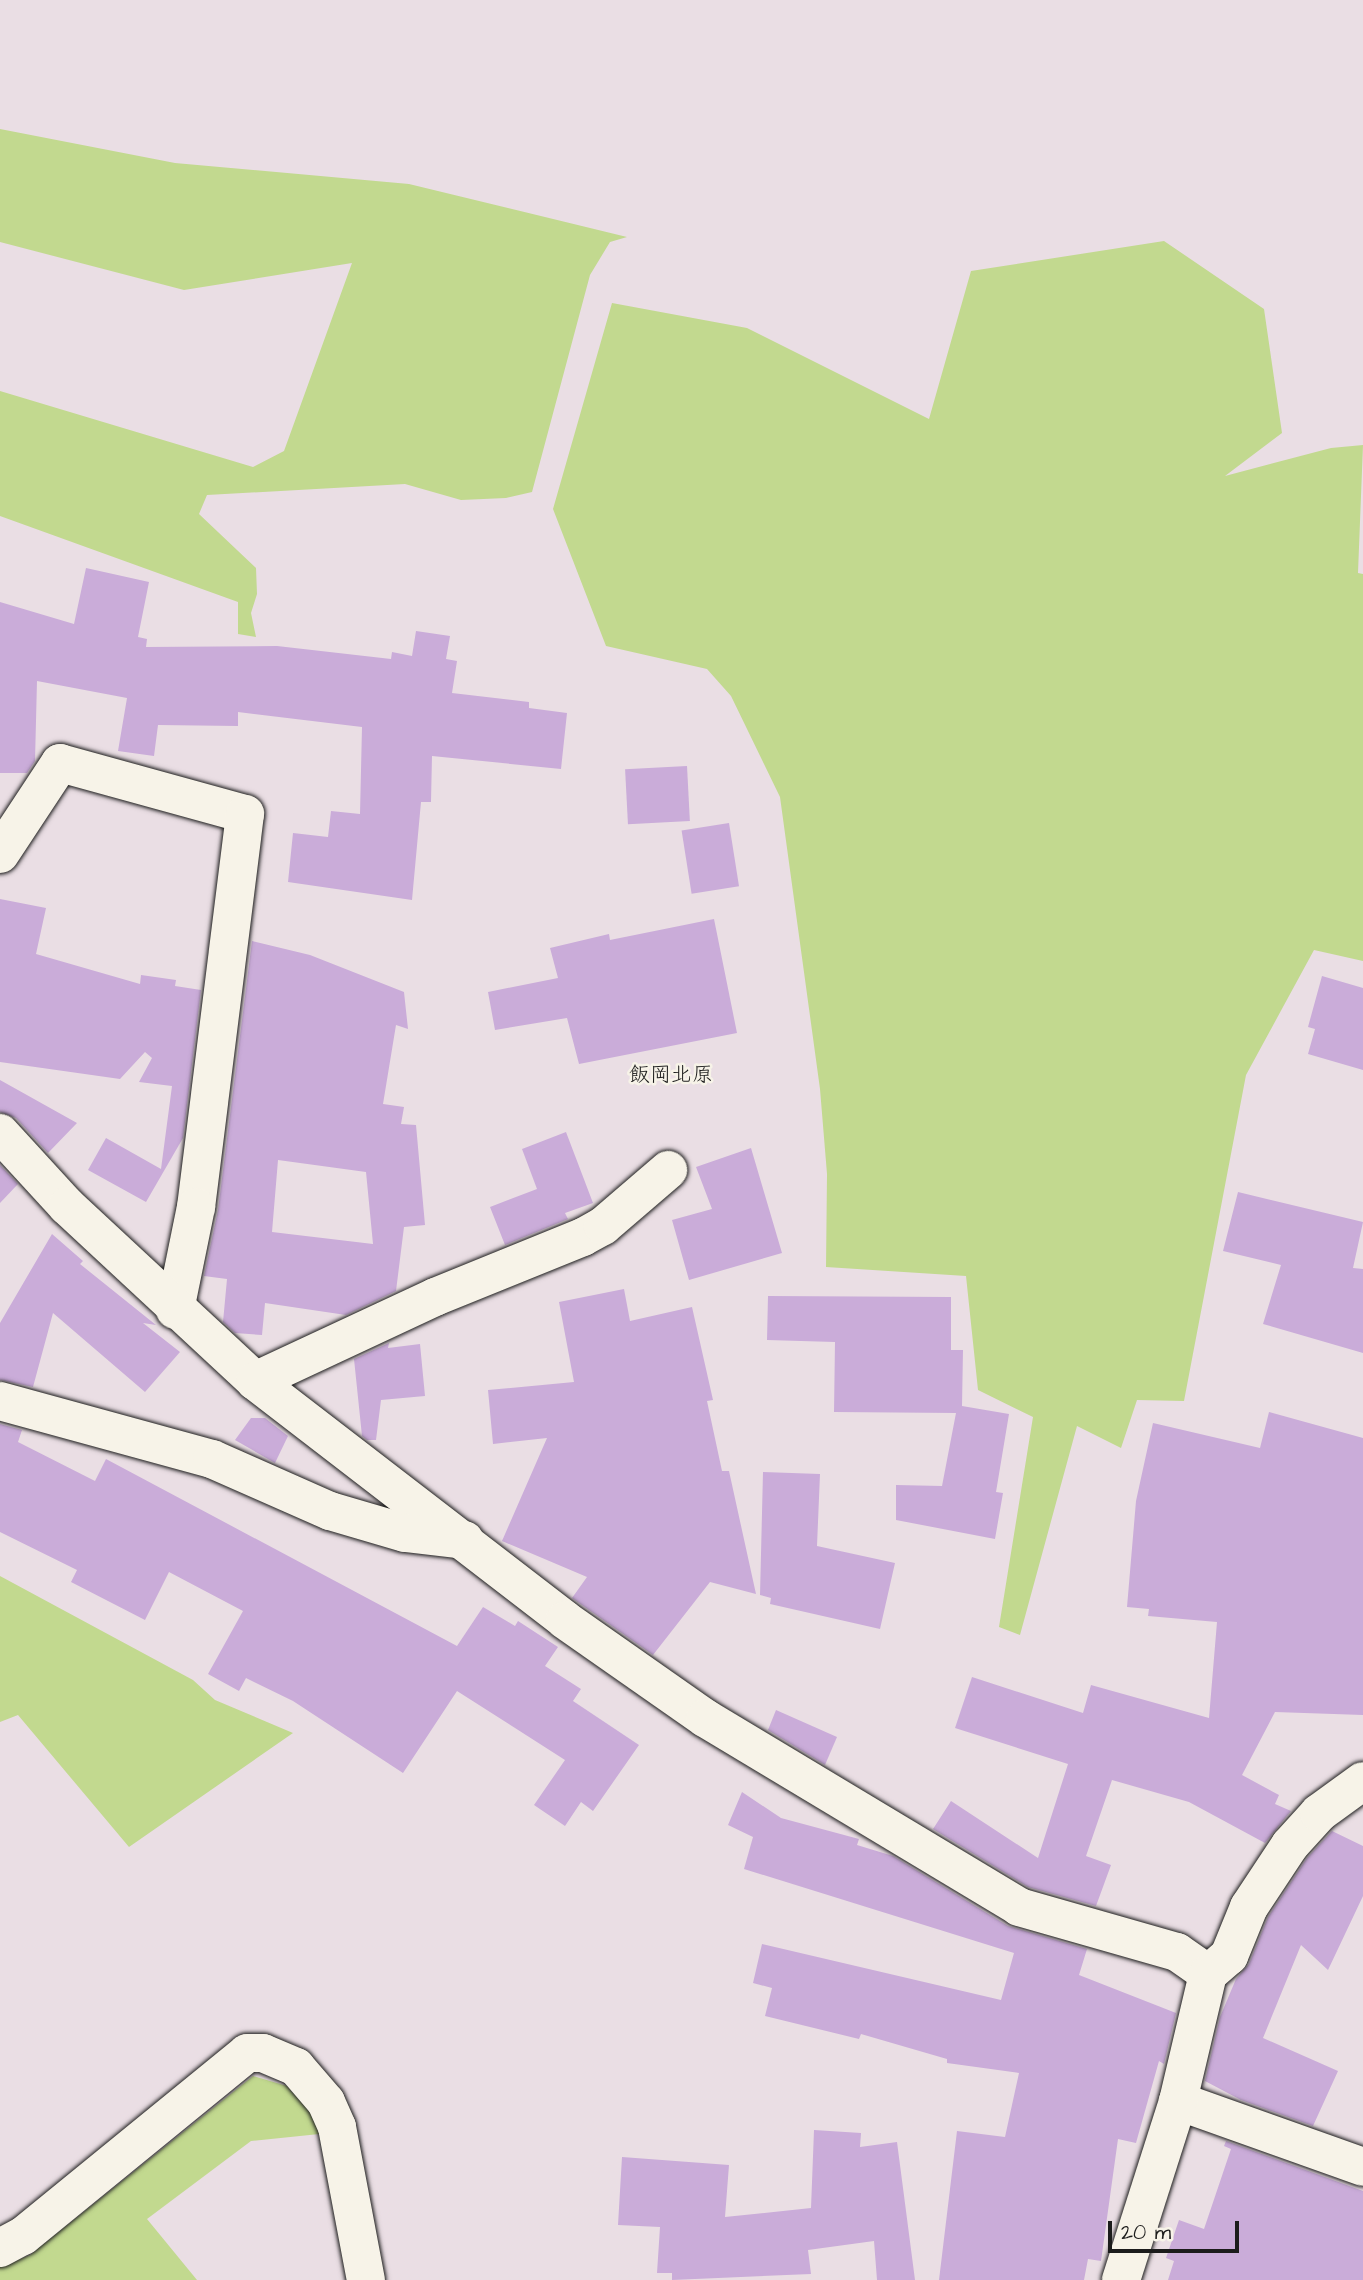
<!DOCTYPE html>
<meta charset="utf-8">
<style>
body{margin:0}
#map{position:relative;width:1363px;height:2280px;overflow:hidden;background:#eadee4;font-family:"Architects Daughter","Klee One",sans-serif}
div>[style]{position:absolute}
.green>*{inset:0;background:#c2d98f}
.building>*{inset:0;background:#caacd9;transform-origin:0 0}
.roads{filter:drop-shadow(0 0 2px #1c1c1c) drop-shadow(0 0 2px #1c1c1c)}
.street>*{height:38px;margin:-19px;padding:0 19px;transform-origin:19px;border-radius:19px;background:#f7f3e8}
span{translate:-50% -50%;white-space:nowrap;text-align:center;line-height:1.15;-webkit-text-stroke:5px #f7f3e8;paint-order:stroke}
.neighbourhood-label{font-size:21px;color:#1c1c1c}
.scale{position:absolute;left:1108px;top:2221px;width:131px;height:32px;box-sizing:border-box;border:4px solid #1c1c1c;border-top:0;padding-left:9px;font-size:21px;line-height:24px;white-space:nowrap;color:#1c1c1c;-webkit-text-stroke:5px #f7f3e8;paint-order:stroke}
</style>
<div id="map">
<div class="green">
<i style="clip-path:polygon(0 129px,175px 163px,409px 184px,627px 237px,610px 242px,590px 275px,532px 492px,506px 498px,461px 500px,405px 484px,207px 495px,199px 514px,256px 568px,257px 594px,251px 613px,256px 637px,238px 634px,238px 602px,0 516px,0 391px,253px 467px,284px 451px,352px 263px,184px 290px,0 242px)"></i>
<i style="clip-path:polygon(1164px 241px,1264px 309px,1282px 433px,1225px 476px,1331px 448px,1363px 445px,1358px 573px,1363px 574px,1363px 961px,1314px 950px,1246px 1075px,1184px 1401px,1137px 1400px,1121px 1448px,1077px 1426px,1020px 1635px,999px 1627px,1033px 1417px,978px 1390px,966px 1276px,826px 1267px,827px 1174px,820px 1089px,780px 797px,731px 696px,707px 669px,606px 646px,553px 509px,612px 303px,747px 328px,929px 419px,971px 271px)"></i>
<i style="clip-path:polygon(0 1576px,193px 1680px,215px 1700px,293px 1733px,129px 1847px,18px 1715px,0 1722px)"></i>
<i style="clip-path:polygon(253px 2076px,287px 2086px,329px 2133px,251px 2141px,147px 2219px,197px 2280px,0 2280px,0 2267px,30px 2255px)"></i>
</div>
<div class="building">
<i style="clip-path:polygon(86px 568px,149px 582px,138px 637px,147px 639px,146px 647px,277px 646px,391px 659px,392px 652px,412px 656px,416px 631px,450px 636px,446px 659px,457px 661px,452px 693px,529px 702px,529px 708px,567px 713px,561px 769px,432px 756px,431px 802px,421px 802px,412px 900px,288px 882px,293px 833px,328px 837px,331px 811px,360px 814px,362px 727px,238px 712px,238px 726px,158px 725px,154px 756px,118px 751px,127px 698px,37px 681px,35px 761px,27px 773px,0 773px,0 602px,74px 624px)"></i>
<i style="left:687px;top:766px;width:55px;height:62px;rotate:87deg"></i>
<i style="left:729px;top:823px;width:64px;height:48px;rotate:81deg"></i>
<i style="clip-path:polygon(0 899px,46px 908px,36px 954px,140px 984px,141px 975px,176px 980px,175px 986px,201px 990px,183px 1138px,146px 1202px,88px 1170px,106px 1138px,161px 1169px,172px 1086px,139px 1082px,152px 1058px,145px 1052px,120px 1079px,0 1062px)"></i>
<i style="clip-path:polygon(714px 919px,737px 1033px,579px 1064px,567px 1018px,495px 1030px,488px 992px,558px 978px,550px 948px,609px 934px,610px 940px)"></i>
<i style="clip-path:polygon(evenodd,252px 941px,310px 955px,404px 992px,408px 1029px,396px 1025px,383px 1104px,404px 1107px,401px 1124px,416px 1125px,425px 1225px,404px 1227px,396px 1291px,346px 1315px,265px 1303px,262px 1335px,235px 1333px,223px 1322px,227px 1279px,204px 1276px,218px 1210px,252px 941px,278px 1160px,366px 1172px,373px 1244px,272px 1232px,278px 1160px)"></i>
<i style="clip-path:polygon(1322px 976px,1363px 988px,1363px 1070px,1308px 1054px,1315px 1029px,1308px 1027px)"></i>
<i style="clip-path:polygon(0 1080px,77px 1123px,48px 1153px,16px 1118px,0 1112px)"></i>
<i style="clip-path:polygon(566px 1132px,593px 1203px,565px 1213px,568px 1219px,505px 1245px,490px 1207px,537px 1189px,522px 1149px)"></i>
<i style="clip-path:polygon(751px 1148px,782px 1253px,689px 1280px,672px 1220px,712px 1209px,696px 1167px)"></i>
<i style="clip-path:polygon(0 1165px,18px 1184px,0 1203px)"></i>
<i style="clip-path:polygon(1238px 1192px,1363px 1222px,1353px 1268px,1363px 1269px,1363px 1353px,1263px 1324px,1281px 1265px,1223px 1251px)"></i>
<i style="clip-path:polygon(52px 1234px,83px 1261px,80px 1264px,156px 1325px,143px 1323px,180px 1352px,145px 1392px,53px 1313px,33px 1387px,0 1380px,0 1323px)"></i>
<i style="clip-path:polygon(624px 1289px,630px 1321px,692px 1307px,713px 1400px,707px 1401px,722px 1471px,729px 1471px,756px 1594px,710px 1582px,653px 1655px,572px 1598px,587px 1577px,502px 1541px,547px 1438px,493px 1444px,488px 1390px,574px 1382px,559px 1302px)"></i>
<i style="clip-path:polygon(768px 1296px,951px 1297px,951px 1350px,963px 1350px,962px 1406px,1009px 1414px,996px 1492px,1003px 1493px,995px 1539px,896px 1520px,896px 1485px,942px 1486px,956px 1413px,834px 1412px,835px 1342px,767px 1340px)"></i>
<i style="clip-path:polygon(389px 1343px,388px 1348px,420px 1344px,425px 1396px,381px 1400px,376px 1440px,367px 1440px,362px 1436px,354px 1359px)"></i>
<i style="clip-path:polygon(1269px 1412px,1363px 1438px,1363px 1715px,1275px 1712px,1242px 1775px,1279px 1795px,1275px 1804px,1291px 1811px,1265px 1843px,1189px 1802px,1112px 1780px,1086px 1856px,1111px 1865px,1096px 1906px,1028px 1887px,933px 1829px,951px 1801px,1038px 1858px,1068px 1764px,955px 1728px,972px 1677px,1083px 1713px,1091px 1685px,1209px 1718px,1217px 1622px,1148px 1616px,1149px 1609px,1127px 1607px,1136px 1501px,1153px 1423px,1260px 1448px)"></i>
<i style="clip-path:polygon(251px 1418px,265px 1418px,288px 1436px,275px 1463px,235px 1440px)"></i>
<i style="clip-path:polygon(0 1424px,22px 1430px,18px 1442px,95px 1481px,106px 1459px,457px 1646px,483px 1607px,515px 1626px,518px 1621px,558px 1647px,545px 1666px,581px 1689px,573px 1701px,639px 1745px,593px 1811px,581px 1802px,565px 1826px,534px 1805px,565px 1760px,457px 1691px,403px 1773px,293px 1701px,246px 1678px,239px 1691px,208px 1674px,243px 1611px,169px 1572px,145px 1620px,71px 1582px,77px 1570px,0 1532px)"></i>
<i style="clip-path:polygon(763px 1472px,820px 1474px,817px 1546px,895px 1563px,880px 1629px,770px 1604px,771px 1598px,760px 1595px)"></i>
<i style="clip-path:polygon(776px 1710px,837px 1737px,825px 1765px,768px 1730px)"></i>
<i style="clip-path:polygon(742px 1792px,781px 1818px,859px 1839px,857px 1845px,893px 1856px,1008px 1926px,1087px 1949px,1079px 1975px,1176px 2013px,1164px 2064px,1159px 2061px,1136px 2143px,1118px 2139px,1101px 2261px,1088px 2259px,1084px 2280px,939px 2280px,957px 2131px,1005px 2137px,1019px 2073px,947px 2063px,947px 2059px,861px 2034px,859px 2039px,765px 2016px,772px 1988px,753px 1983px,762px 1944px,1001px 2000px,1014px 1953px,744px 1869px,753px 1837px,728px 1825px)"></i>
<i style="clip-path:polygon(1332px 1831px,1363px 1846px,1363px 1896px,1328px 1970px,1301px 1945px,1263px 2038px,1338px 2071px,1313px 2126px,1241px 2100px,1205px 2081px,1220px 2017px,1236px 1979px,1249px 1964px,1268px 1917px,1307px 1858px)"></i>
<i style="clip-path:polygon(814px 2130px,861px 2133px,860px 2147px,897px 2142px,915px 2280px,877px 2280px,874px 2241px,808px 2250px,811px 2274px,672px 2280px,672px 2273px,657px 2273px,660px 2227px,618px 2225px,622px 2157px,729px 2165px,725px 2217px,811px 2208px)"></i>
<i style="clip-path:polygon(1226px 2141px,1363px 2191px,1363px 2280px,1168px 2280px,1174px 2261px,1166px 2258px,1179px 2220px,1204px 2229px,1231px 2149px,1224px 2146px)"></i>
</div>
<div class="roads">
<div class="street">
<i style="left:0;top:854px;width:109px;rotate:-56.6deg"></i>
<i style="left:60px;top:763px;width:192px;rotate:15.4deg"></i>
<i style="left:245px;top:814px;width:396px;rotate:97.1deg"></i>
<i style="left:196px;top:1207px;width:105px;rotate:101.5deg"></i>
<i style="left:0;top:1133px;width:99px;rotate:47.5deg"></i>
<i style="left:67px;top:1206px;width:257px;rotate:42.9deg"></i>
<i style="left:255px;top:1381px;width:391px;rotate:37.6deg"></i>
<i style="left:565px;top:1620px;width:171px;rotate:35deg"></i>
<i style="left:705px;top:1718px;width:366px;rotate:31deg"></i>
<i style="left:1019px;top:1907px;width:164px;rotate:15.9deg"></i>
<i style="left:1177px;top:1952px;width:38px;rotate:35deg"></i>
<i style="left:255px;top:1381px;width:199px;rotate:-25deg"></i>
<i style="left:435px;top:1297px;width:160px;rotate:-22.1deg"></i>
<i style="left:583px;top:1237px;width:23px;rotate:-29deg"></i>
<i style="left:603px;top:1226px;width:86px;rotate:-40.7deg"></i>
<i style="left:0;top:1401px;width:220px;rotate:15.3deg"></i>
<i style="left:212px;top:1459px;width:129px;rotate:23.8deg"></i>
<i style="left:330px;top:1511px;width:78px;rotate:16.3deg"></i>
<i style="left:405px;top:1533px;width:60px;rotate:6.7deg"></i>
<i style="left:1178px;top:2101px;width:196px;rotate:19.6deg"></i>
<i style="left:0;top:2248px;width:26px;rotate:-28deg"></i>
<i style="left:23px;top:2236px;width:289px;rotate:-39.2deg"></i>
<i style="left:247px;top:2053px;width:16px"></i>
<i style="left:263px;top:2053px;width:36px;rotate:23deg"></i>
<i style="left:296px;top:2067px;width:46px;rotate:49.4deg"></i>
<i style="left:326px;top:2102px;width:27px;rotate:66deg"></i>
<i style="left:337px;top:2127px;width:156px;rotate:79.3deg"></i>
<i style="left:1121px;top:2280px;width:188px;rotate:-72.3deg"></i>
<i style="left:1178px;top:2101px;width:130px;rotate:-76.7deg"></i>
<i style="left:1208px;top:1974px;width:28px;rotate:-41deg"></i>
<i style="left:1229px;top:1956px;width:53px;rotate:-67.8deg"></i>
<i style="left:1249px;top:1907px;width:74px;rotate:-56.5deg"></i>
<i style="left:1290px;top:1845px;width:43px;rotate:-47.8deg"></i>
<i style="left:1319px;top:1813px;width:54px;rotate:-36deg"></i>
</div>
</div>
<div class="neighbourhood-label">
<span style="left:671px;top:1075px">飯岡北原</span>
</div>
<div class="scale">20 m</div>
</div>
